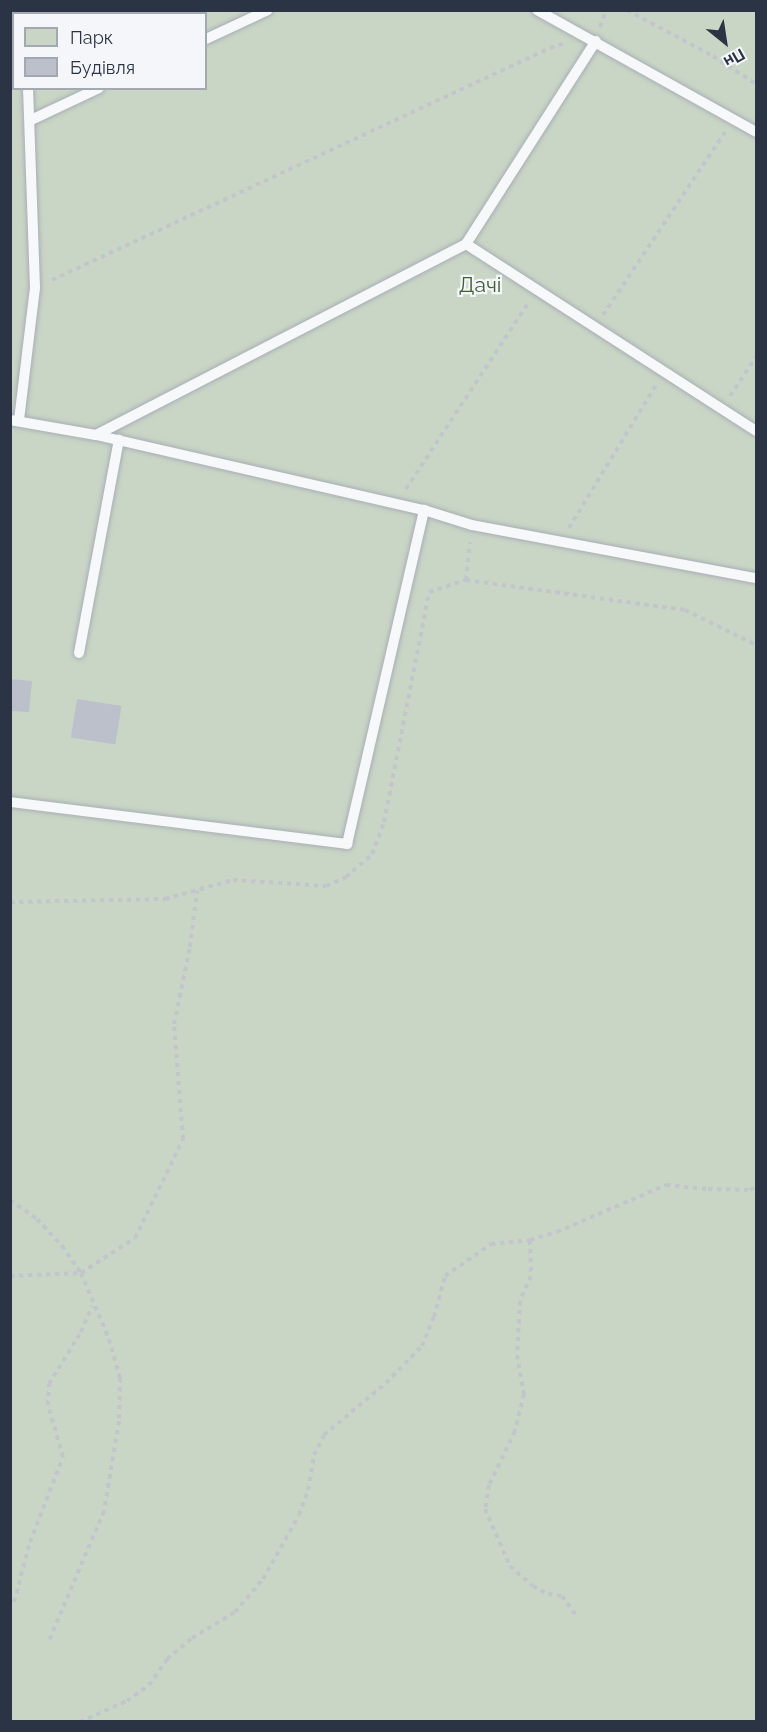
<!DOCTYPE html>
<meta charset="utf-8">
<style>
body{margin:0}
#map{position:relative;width:767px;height:1732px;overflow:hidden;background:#e4e7ec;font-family:Raleway,sans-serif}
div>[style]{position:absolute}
.green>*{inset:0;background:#c9d6c5}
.building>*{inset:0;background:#bbc0ca;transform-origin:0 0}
.path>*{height:4px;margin-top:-2px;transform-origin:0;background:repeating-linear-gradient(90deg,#c2c5cb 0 4.5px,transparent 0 9px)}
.roads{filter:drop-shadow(0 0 2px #a9aeb7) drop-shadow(0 0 2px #a9aeb7)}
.lane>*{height:10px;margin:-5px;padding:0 5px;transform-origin:5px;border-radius:5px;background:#f7f8fa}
span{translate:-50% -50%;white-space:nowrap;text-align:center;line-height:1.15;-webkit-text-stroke:4.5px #f4f6f9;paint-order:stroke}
.park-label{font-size:21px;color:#3f6138}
.frame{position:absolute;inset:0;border:12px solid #2b3445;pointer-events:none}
.legend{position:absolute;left:12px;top:12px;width:195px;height:78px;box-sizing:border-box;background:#f4f6f9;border:2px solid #a4a8b1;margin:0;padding:8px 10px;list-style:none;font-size:18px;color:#2b3445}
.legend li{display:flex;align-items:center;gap:12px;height:30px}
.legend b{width:30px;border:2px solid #a4a8b1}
.north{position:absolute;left:695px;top:12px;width:60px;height:60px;-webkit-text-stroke:4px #f4f6f9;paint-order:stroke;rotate:150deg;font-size:16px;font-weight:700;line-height:24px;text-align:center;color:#2b3445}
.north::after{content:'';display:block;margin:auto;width:21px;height:27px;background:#2b3445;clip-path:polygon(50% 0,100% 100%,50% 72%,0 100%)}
</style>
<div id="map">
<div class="green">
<i style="clip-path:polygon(evenodd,11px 11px,756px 11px,756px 1721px,11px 1722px,11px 11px,14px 14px,206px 14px,206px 88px,14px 88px,14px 14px)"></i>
</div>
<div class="building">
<i style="clip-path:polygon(10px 679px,32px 681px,29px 712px,10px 711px)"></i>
<i style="left:77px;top:699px;width:45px;height:39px;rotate:9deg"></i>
</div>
<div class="path">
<i style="left:627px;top:10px;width:98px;rotate:28.1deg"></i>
<i style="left:713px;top:56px;width:51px;rotate:33.1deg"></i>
<i style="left:600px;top:27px;width:18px;rotate:-71deg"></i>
<i style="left:10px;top:71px;width:4px"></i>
<i style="left:52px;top:280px;width:549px;rotate:-24.98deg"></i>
<i style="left:550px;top:48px;width:16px;rotate:-18deg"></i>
<i style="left:603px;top:315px;width:220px;rotate:-56.3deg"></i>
<i style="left:730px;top:396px;width:47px;rotate:-56.3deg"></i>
<i style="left:406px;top:489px;width:224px;rotate:-56.7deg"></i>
<i style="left:569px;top:528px;width:170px;rotate:-58.7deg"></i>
<i style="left:466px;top:580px;width:38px;rotate:-84deg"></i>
<i style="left:10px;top:902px;width:155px;rotate:-1.1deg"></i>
<i style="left:165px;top:899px;width:71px;rotate:-15.6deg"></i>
<i style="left:233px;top:880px;width:93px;rotate:3.7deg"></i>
<i style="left:326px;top:886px;width:22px;rotate:-24deg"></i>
<i style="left:346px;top:877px;width:35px;rotate:-41deg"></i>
<i style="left:372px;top:854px;width:34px;rotate:-69deg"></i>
<i style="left:384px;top:822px;width:234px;rotate:-78.9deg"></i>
<i style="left:429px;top:592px;width:39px;rotate:-18deg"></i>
<i style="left:466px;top:580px;width:221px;rotate:7.8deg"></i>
<i style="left:685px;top:610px;width:79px;rotate:26.2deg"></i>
<i style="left:10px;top:1200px;width:33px;rotate:35deg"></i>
<i style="left:37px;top:1219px;width:37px;rotate:47deg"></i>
<i style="left:62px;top:1246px;width:33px;rotate:55deg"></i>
<i style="left:81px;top:1273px;width:72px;rotate:67deg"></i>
<i style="left:109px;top:1339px;width:41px;rotate:74.2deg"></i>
<i style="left:120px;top:1378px;width:43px;rotate:91.3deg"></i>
<i style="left:119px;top:1421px;width:91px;rotate:99.5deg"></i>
<i style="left:104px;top:1511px;width:143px;rotate:113deg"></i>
<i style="left:530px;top:1240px;width:36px;rotate:88deg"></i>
<i style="left:531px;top:1276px;width:27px;rotate:114deg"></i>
<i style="left:520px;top:1301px;width:54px;rotate:93.2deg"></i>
<i style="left:517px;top:1355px;width:40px;rotate:80deg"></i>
<i style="left:524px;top:1394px;width:38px;rotate:104deg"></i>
<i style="left:515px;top:1431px;width:60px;rotate:115.7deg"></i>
<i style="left:489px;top:1485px;width:24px;rotate:99deg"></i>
<i style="left:485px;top:1509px;width:62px;rotate:66.3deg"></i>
<i style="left:510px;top:1566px;width:30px;rotate:41deg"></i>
<i style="left:533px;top:1586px;width:17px;rotate:28deg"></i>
<i style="left:548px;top:1594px;width:14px;rotate:8deg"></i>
<i style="left:562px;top:1596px;width:26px;rotate:54deg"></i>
<i style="left:10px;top:1276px;width:71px;rotate:-2.4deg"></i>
<i style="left:81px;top:1273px;width:64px;rotate:-32.9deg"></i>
<i style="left:135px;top:1238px;width:110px;rotate:-64.1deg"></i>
<i style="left:183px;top:1139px;width:115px;rotate:-94.5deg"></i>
<i style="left:174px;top:1024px;width:79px;rotate:-78.3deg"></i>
<i style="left:190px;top:947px;width:57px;rotate:-83deg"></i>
<i style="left:14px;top:1602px;width:62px;rotate:-75.1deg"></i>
<i style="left:30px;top:1542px;width:91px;rotate:-68.8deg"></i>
<i style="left:63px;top:1457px;width:54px;rotate:-106.1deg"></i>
<i style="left:48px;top:1405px;width:21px;rotate:-87deg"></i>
<i style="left:49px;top:1384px;width:61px;rotate:-58.4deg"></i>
<i style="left:81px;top:1332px;width:28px;rotate:-67deg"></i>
<i style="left:80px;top:1722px;width:51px;rotate:-24.1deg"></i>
<i style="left:127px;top:1701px;width:27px;rotate:-36deg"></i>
<i style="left:149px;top:1685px;width:32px;rotate:-55deg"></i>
<i style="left:167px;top:1659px;width:33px;rotate:-40deg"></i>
<i style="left:192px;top:1638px;width:50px;rotate:-31.2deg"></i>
<i style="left:235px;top:1612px;width:43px;rotate:-49.7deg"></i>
<i style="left:263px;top:1579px;width:73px;rotate:-60.6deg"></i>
<i style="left:299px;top:1515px;width:27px;rotate:-70deg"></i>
<i style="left:308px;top:1490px;width:36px;rotate:-80deg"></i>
<i style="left:314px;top:1455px;width:22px;rotate:-63deg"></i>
<i style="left:324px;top:1435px;width:81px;rotate:-40deg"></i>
<i style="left:386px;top:1383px;width:52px;rotate:-45.8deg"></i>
<i style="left:422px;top:1346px;width:31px;rotate:-68deg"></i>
<i style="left:434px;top:1317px;width:42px;rotate:-75deg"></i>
<i style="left:445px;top:1276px;width:56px;rotate:-34.8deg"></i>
<i style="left:491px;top:1244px;width:39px;rotate:-6deg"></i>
<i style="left:530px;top:1240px;width:28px;rotate:-17deg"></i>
<i style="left:557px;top:1232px;width:119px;rotate:-23.3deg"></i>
<i style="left:666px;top:1185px;width:42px;rotate:5.4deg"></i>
<i style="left:708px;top:1189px;width:42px;rotate:1.4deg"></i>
<i style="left:750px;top:1190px;width:7px;rotate:-27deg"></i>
</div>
<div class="roads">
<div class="lane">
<i style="left:25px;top:10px;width:4px;rotate:90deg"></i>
<i style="left:537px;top:10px;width:251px;rotate:29.1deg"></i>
<i style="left:206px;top:39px;width:68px;rotate:-25.1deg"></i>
<i style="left:31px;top:120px;width:75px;rotate:-25.2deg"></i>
<i style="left:466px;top:244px;width:345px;rotate:32.8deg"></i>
<i style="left:10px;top:420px;width:87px;rotate:9.9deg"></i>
<i style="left:96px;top:435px;width:336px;rotate:12.9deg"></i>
<i style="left:424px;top:510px;width:50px;rotate:17.4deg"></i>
<i style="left:472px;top:525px;width:289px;rotate:10.6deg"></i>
<i style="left:19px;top:420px;width:133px;rotate:-83.1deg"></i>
<i style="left:35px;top:288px;width:200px;rotate:-92deg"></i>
<i style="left:96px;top:435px;width:416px;rotate:-27.3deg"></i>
<i style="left:466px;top:244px;width:241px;rotate:-57.4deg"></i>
<i style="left:79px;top:653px;width:217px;rotate:-79.4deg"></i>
<i style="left:10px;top:802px;width:340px;rotate:7.1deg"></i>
<i style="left:347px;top:844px;width:343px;rotate:-77deg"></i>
</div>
</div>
<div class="park-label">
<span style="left:480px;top:285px">Дачі</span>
</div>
<div class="frame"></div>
<ul class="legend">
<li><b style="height:16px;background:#c9d6c5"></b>Парк</li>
<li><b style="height:16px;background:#bbc0ca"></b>Будівля</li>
</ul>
<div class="north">Пн</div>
</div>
